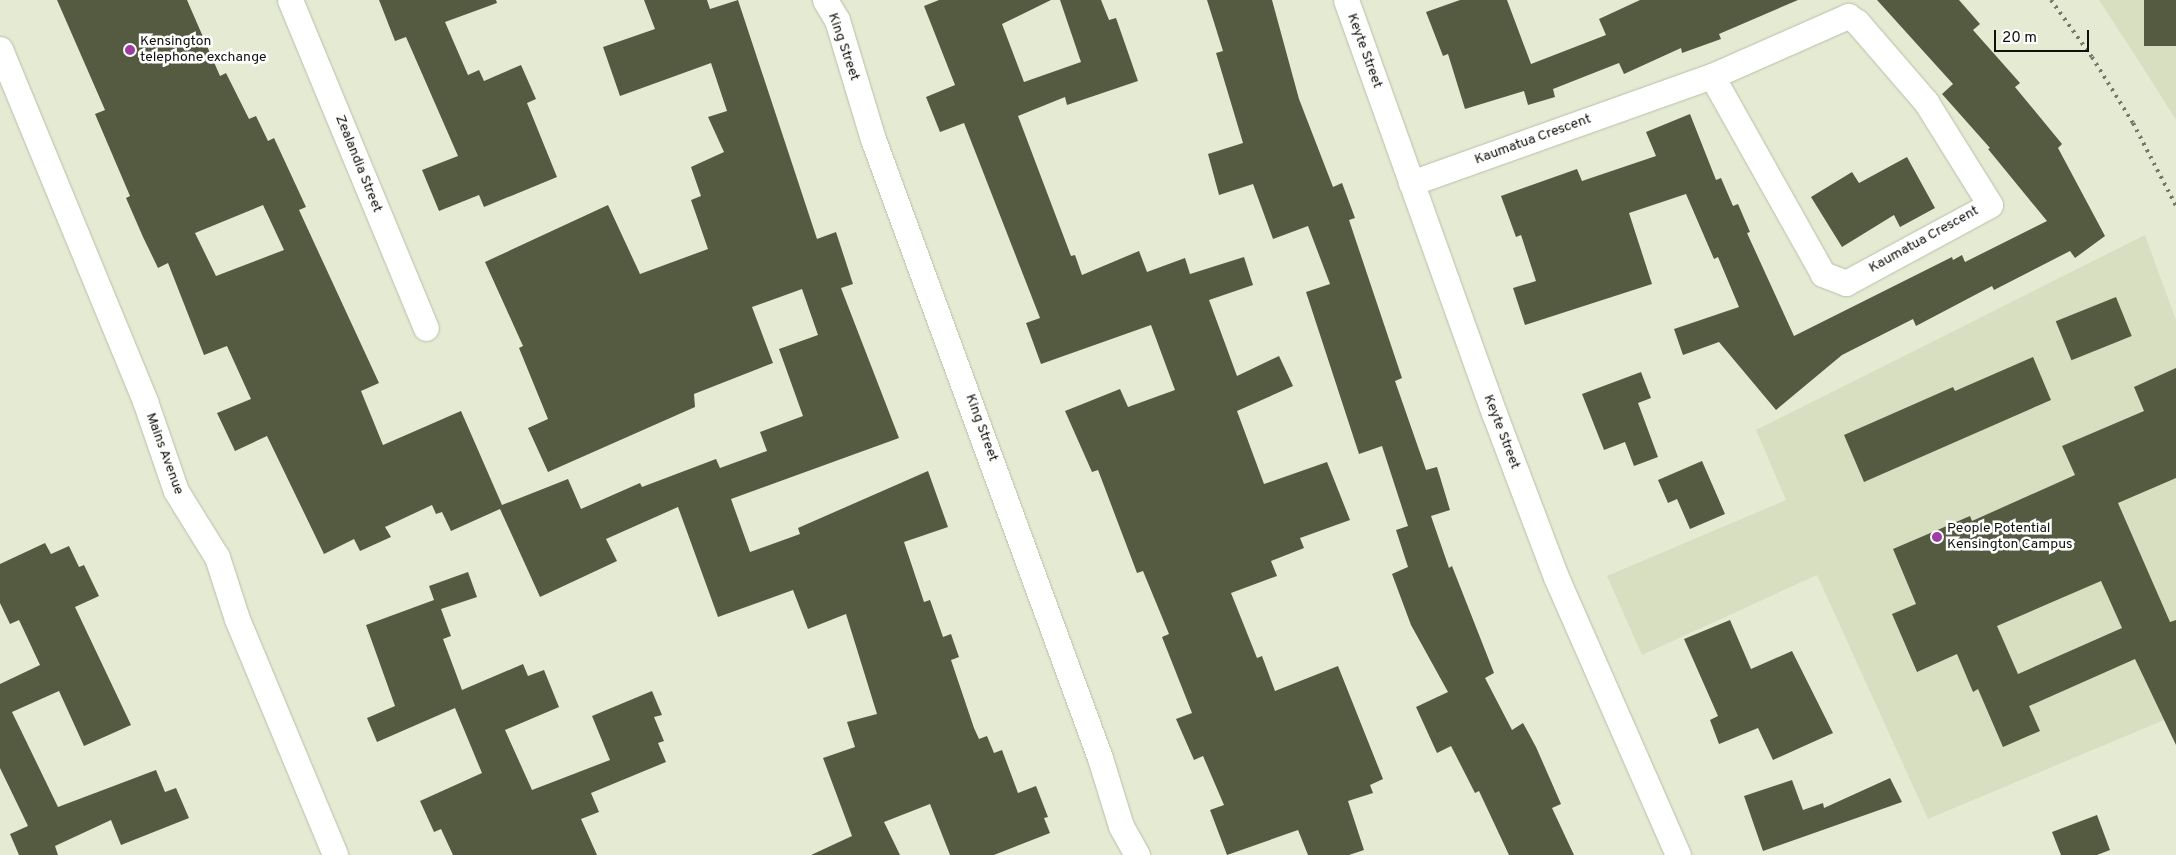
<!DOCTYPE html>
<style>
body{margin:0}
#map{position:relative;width:2176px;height:855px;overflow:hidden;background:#e5ebd3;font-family:Overpass,sans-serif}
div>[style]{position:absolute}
.built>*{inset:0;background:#d8dfc0}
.building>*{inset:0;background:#555b40;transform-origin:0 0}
.roads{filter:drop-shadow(0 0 1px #b9bea8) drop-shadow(0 0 1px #b9bea8)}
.street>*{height:25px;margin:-12.5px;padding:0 12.5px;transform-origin:12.5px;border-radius:12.5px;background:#fff}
.rail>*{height:4px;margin-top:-2px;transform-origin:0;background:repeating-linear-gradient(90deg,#757969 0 2.5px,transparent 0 7.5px)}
.dots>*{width:14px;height:14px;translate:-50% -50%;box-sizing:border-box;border:2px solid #fff;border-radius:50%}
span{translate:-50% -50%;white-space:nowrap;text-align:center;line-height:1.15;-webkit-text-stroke:5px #fff;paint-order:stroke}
.poi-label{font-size:14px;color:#0f1109}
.left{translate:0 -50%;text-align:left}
.street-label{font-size:14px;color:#0f1109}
.scale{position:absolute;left:1994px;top:30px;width:95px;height:22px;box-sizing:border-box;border:2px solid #0f1109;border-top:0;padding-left:6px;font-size:15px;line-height:18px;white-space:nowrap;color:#0f1109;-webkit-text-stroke:4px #fff;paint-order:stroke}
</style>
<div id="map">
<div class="built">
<i style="clip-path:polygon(2099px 0,2176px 0,2176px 120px,2142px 66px)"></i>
<i style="clip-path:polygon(2145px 235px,2176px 320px,2176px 715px,1928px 819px,1817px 575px,1642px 655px,1607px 576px,1786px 500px,1756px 430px)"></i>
</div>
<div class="building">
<i style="clip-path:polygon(evenodd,57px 0,187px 0,220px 76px,226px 73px,249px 119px,256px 116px,268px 141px,274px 138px,306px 207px,299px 210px,379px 383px,361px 391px,383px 445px,461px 411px,502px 505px,568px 479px,581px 509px,640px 483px,642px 487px,716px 459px,720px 468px,767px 451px,760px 432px,803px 416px,779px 349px,818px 335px,802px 289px,752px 307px,773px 363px,694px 394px,695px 407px,548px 472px,528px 428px,548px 419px,519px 348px,523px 346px,485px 262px,608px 205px,640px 274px,708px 249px,691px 200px,701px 196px,691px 167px,724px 152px,708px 117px,727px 111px,711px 63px,620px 96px,603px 47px,655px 29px,644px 0,707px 0,710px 9px,738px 0,817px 239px,836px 232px,853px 284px,841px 288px,899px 438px,731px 499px,750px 552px,800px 534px,798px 528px,928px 471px,948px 527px,904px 542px,924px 602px,930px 600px,943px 637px,951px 634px,959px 657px,951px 660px,974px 728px,979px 739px,987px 736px,994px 753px,1002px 750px,1018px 793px,1036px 786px,1048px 817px,1044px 818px,1050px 833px,994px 855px,950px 855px,930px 804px,884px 822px,900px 855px,811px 855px,852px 836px,823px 758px,855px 747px,847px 722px,877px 714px,846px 614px,808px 629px,793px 590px,718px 617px,678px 507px,606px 539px,617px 561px,540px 597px,500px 509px,451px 531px,442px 512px,436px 514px,432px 505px,385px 527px,391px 537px,360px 551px,354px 539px,324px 554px,267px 436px,235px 451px,217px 413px,251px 399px,227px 346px,204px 355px,168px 263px,158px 268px,143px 237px,126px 198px,130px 196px,95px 114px,105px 110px,57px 0,263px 205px,284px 250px,216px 276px,195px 233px,263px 205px)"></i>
<i style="clip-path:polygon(379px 0,496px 0,497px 3px,445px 22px,468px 75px,479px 70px,484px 81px,521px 65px,536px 99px,527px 103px,557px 177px,484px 207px,479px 195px,439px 211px,422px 170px,458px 156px,406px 37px,395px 41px)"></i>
<i style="clip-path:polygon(939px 0,1051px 0,1002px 24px,1024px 82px,1081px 62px,1060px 0,1101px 0,1109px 20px,1116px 18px,1138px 81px,1067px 105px,1065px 97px,1018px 116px,1071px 256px,1075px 255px,1082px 275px,1139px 251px,1147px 272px,1185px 258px,1190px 274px,1244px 257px,1253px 285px,1209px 300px,1237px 376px,1279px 356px,1293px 386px,1237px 411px,1264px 484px,1327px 462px,1350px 520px,1300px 538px,1304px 548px,1271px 561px,1277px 576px,1231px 593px,1257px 658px,1262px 656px,1275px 691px,1338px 666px,1383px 779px,1370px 785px,1373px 793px,1348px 801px,1364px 850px,1349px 855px,1308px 855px,1298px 830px,1227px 855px,1210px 810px,1224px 805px,1203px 756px,1194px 760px,1176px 719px,1192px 713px,1162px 637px,1169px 634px,1143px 571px,1137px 573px,1098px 470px,1092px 472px,1065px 411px,1120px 389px,1128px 407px,1175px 390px,1151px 325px,1041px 364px,1026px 323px,1040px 318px,964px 123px,940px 132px,926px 97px,955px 85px,924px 6px)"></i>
<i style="clip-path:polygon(1207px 0,1272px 0,1299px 99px,1333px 187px,1342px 183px,1355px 218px,1349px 220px,1402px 378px,1395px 381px,1426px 470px,1437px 467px,1450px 510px,1431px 516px,1449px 568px,1452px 566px,1494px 673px,1485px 678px,1512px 730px,1523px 723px,1536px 747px,1561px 804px,1552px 808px,1574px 855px,1509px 855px,1479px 791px,1475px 793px,1451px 746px,1437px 753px,1416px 707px,1448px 692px,1411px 625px,1392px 574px,1408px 567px,1396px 530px,1408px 526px,1382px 446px,1359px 454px,1306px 292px,1330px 284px,1308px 226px,1273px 239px,1253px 184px,1219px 195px,1208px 154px,1243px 143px,1216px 53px,1223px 51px)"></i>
<i style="clip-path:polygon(1460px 0,1507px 0,1531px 64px,1606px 35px,1599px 19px,1640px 0,1798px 0,1719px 34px,1721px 39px,1682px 53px,1681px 48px,1624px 74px,1619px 63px,1553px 89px,1555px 97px,1528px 105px,1524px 91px,1465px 109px,1448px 54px,1443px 56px,1426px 12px)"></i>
<i style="clip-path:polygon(1877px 0,1959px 0,1980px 24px,1973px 30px,2020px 83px,2015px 87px,2062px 144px,2058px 148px,2105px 236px,2075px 258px,2070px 251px,1994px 290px,1992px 286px,1916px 326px,1913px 319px,1842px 355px,1776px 410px,1719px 342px,1683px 355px,1674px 329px,1739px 307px,1718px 257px,1714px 259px,1686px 194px,1629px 213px,1652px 284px,1525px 325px,1513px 288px,1536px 281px,1521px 235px,1516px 237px,1501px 196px,1577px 169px,1582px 181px,1656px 156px,1646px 132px,1690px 114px,1716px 180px,1721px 178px,1733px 206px,1738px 204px,1750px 232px,1747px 233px,1794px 336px,1952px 257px,1953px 260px,1962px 255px,1965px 262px,2047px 221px,1988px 149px,1990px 148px,1942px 94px,1953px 84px)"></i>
<i style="left:2144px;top:0;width:32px;height:46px"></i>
<i style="clip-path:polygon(1907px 157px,1935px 208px,1900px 227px,1894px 215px,1842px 247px,1811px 197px,1852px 172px,1859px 183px)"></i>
<i style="left:2116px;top:297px;width:42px;height:65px;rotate:68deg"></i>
<i style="clip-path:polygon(2033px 357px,2051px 400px,1864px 482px,1844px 435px,1953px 387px,1955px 391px)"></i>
<i style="clip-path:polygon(evenodd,2176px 368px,2176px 478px,2118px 503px,2170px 622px,2176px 620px,2176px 745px,2135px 659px,2029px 706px,2040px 731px,2003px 747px,1978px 689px,1973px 692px,1957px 654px,1917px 672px,1892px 614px,1916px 604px,1893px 549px,1970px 516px,1972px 521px,2075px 475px,2062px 446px,2144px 411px,2134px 387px,2176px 368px,2101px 581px,2122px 628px,2018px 674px,1997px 626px,2101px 581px)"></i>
<i style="clip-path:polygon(1641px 372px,1651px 398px,1638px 403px,1658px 457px,1634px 466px,1625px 442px,1604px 450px,1582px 394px)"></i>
<i style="clip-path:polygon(1702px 461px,1725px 514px,1690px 529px,1677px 499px,1668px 503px,1658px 480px)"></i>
<i style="clip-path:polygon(45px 543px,51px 554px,69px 546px,79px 567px,84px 565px,99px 596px,75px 607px,131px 725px,84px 746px,59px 691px,12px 712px,58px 807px,156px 770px,165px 792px,176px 788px,189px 818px,121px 845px,111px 820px,55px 846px,58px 855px,19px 855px,10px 834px,28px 826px,0 768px,0 684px,40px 665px,19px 620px,10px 624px,0 603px,0 564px)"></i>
<i style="clip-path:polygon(468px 572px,477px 597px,441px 609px,451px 636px,443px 639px,462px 690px,523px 664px,528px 676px,544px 670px,559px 707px,505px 730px,532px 790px,610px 760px,592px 716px,652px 691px,662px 715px,654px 717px,664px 741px,658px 743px,666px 762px,591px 793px,599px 812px,581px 819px,597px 855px,453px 855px,441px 829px,434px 832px,420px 801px,482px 773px,455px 708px,377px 742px,367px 718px,395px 706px,366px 625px,434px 600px,429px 586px)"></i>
<i style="clip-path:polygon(1730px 620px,1751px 669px,1792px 651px,1833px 733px,1773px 760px,1758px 728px,1719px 744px,1710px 720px,1718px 716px,1684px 639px)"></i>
<i style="clip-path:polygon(1890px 778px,1902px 802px,1763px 851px,1744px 796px,1792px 780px,1803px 810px,1823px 803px,1824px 808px)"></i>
<i style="clip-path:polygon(2097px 815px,2110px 850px,2097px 855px,2061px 855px,2052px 832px)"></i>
</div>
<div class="roads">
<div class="street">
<i style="left:290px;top:0;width:355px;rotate:67.5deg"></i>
<i style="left:825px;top:0;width:23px;rotate:59deg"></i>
<i style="left:837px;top:20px;width:124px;rotate:73.2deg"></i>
<i style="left:873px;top:139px;width:659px;rotate:69.86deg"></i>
<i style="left:1100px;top:758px;width:71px;rotate:72.8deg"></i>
<i style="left:1121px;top:826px;width:33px;rotate:61deg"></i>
<i style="left:1346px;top:0;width:439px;rotate:70.3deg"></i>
<i style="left:1494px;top:413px;width:175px;rotate:69.3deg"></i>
<i style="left:1556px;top:577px;width:304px;rotate:66.3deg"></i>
<i style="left:0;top:49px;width:381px;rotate:67.6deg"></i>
<i style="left:145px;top:401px;width:95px;rotate:71deg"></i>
<i style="left:176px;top:491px;width:78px;rotate:58.2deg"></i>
<i style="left:217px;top:557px;width:65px;rotate:72.1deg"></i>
<i style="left:237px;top:619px;width:256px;rotate:67.4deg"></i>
<i style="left:1411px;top:183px;width:319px;rotate:-19.6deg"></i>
<i style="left:1712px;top:76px;width:149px;rotate:-23.8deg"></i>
<i style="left:1848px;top:16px;width:11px;rotate:34deg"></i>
<i style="left:1857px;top:22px;width:106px;rotate:49.2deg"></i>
<i style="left:1926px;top:102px;width:121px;rotate:58.1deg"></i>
<i style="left:1990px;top:205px;width:164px;rotate:151.6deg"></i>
<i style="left:1846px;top:283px;width:25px;rotate:-159deg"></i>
<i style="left:1823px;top:274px;width:227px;rotate:-119.3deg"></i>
</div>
</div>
<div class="rail">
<i style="left:2051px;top:0;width:70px;rotate:54.3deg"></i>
<i style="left:2092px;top:57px;width:78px;rotate:58.2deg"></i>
<i style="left:2133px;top:123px;width:93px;rotate:62.6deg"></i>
</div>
<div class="dots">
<i style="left:130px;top:50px;background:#9e3ca2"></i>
<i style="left:1937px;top:537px;background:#9e3ca2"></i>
</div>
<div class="poi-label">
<span class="left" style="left:140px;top:50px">Kensington<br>telephone exchange</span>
<span class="left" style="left:1947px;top:537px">People Potential<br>Kensington Campus</span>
</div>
<div class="street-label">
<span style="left:843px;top:47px;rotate:71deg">King Street</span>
<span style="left:1364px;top:51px;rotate:70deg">Keyte Street</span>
<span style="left:1533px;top:140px;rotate:-20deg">Kaumatua Crescent</span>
<span style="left:358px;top:164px;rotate:68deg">Zealandia Street</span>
<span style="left:1924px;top:240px;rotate:-29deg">Kaumatua Crescent</span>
<span style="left:981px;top:428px;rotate:70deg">King Street</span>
<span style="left:1501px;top:432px;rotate:69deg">Keyte Street</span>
<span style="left:164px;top:454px;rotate:70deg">Mains Avenue</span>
</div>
<div class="scale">20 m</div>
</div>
